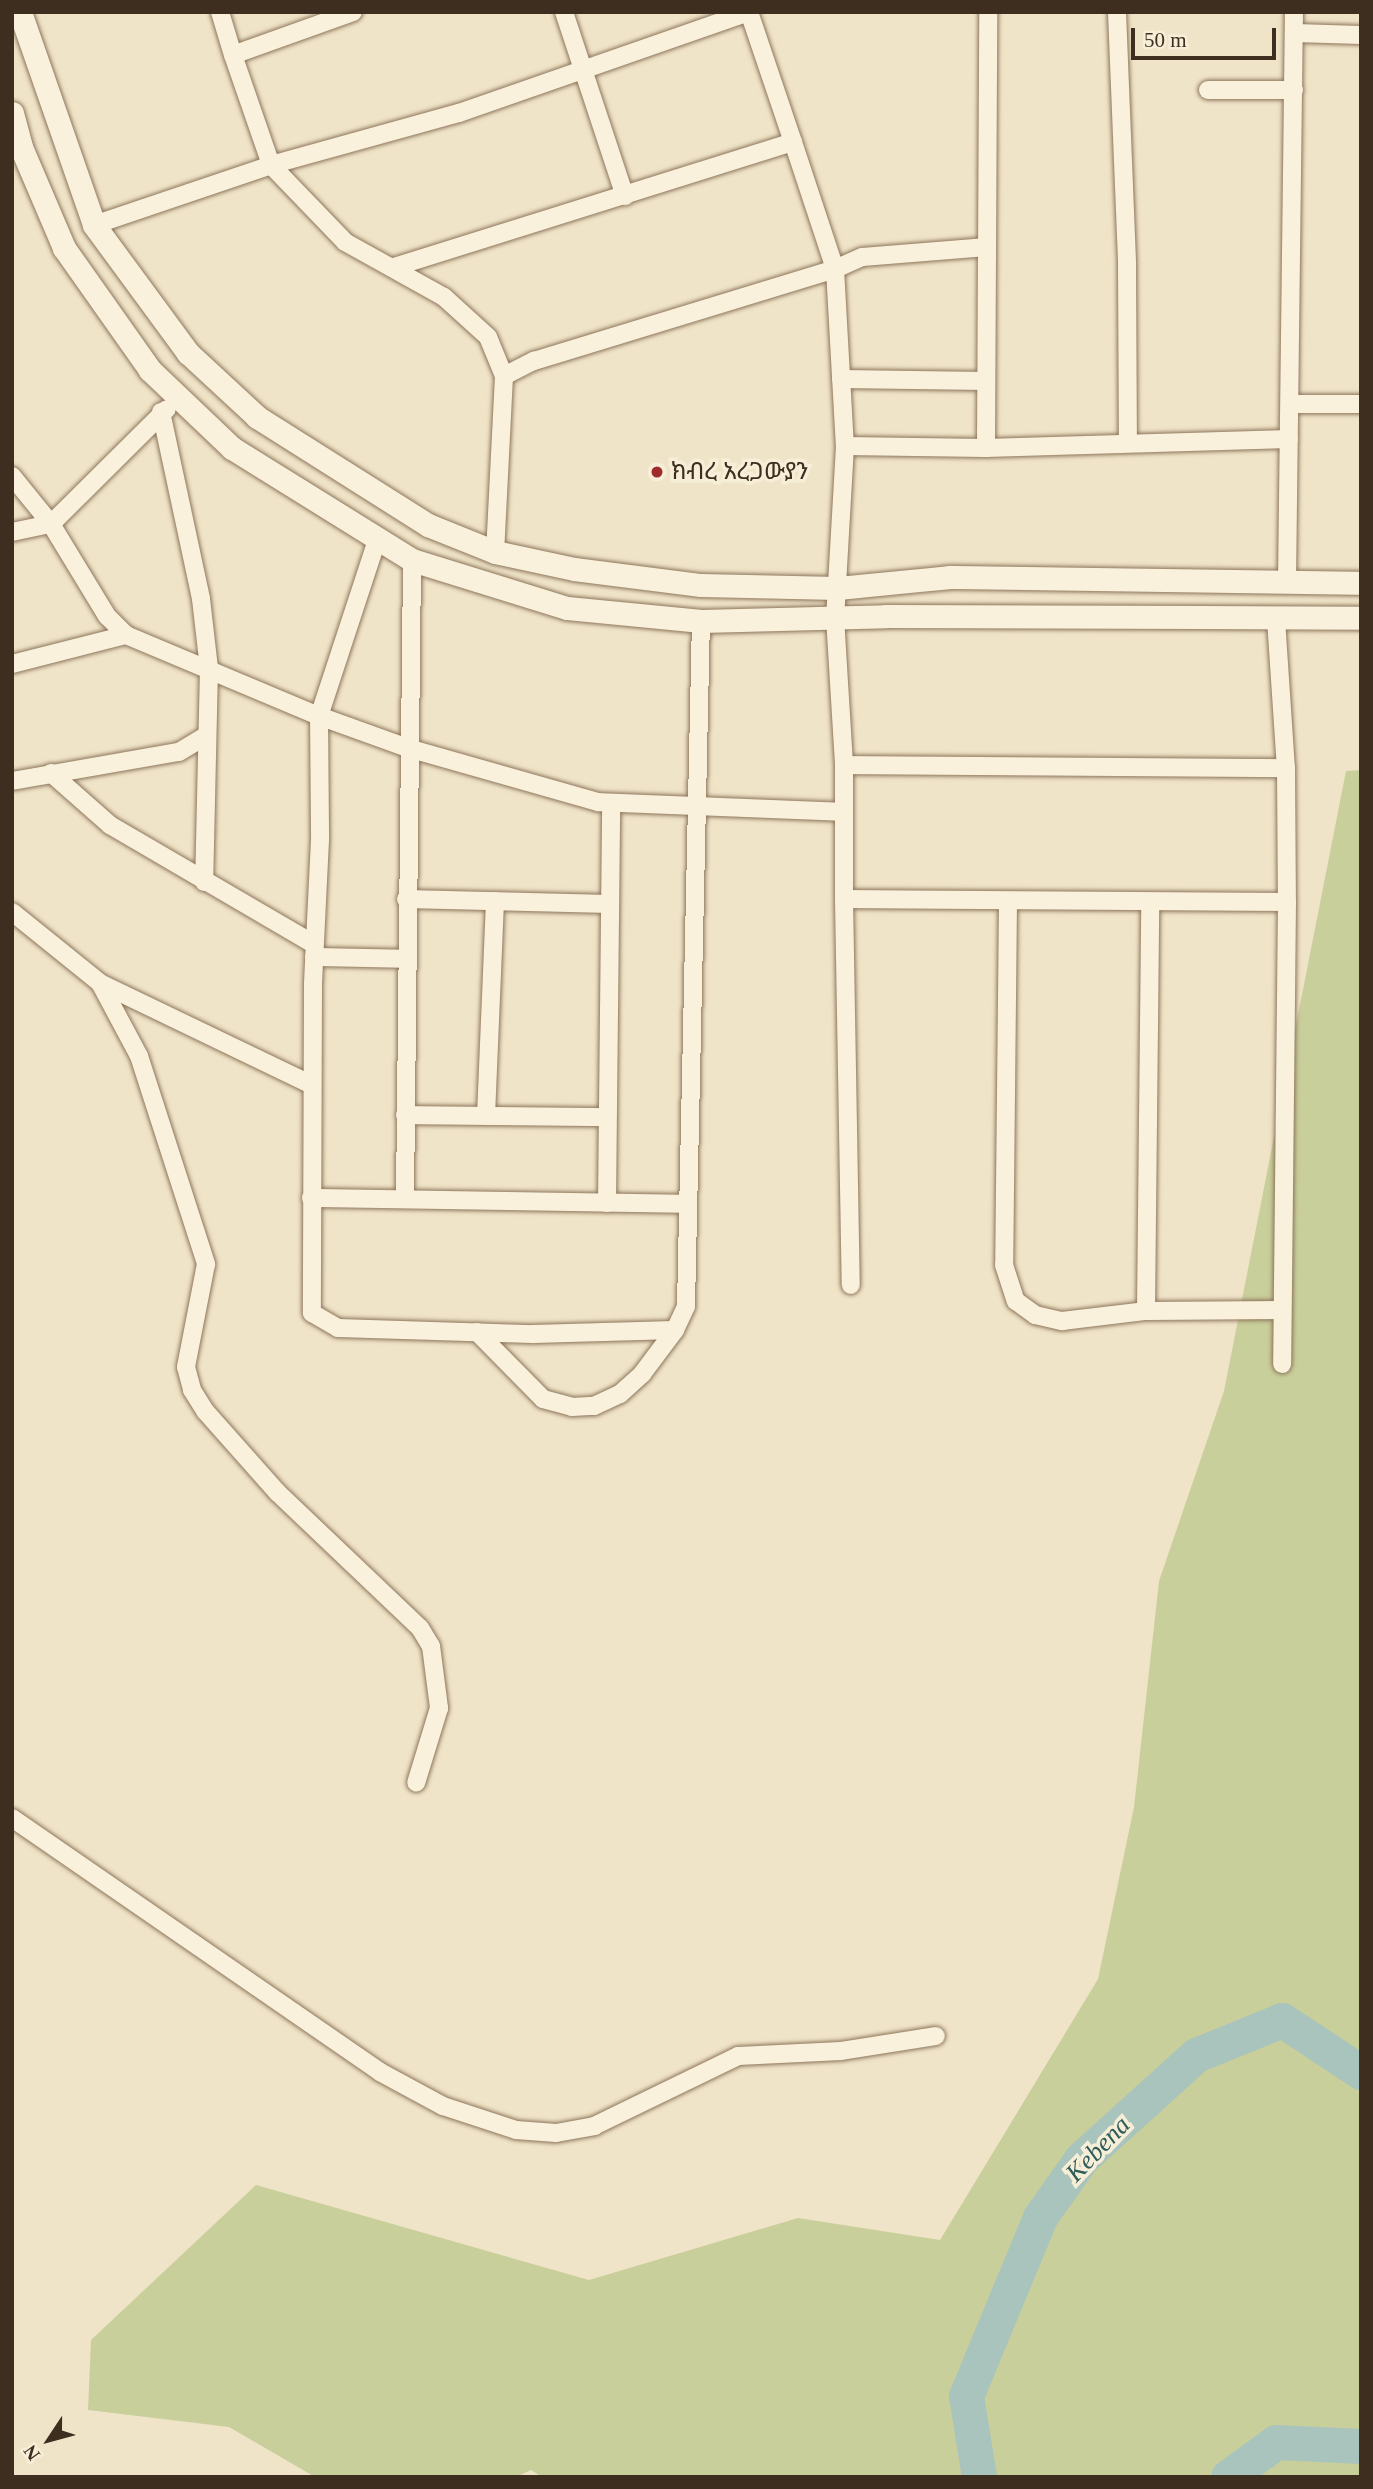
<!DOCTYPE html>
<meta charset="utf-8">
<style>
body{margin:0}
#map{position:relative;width:1373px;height:2489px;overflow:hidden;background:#f0e4c8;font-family:"Times New Roman","Noto Sans Ethiopic",serif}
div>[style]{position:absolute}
.green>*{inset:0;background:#c9cf9b}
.river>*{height:35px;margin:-17.5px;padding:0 17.5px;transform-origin:17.5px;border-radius:17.5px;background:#a9c4bc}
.roads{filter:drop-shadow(0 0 2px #8d765c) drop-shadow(0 0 2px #8d765c)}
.street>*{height:18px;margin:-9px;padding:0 9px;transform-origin:9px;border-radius:9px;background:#faf1dc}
.secondary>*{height:23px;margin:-11.5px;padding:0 11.5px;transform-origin:11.5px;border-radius:11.5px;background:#faf1dc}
.dots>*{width:19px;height:19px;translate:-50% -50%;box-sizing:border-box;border:4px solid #f7eed8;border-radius:50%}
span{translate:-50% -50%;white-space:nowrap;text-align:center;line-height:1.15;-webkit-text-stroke:7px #f7eed8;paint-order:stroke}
.poi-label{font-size:24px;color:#3d2e20}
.left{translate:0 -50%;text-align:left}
.water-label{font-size:26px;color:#2f5d5a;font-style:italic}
.frame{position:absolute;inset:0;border:14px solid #3d2e20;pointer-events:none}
.north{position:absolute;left:14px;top:2405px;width:70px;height:70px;-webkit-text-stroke:5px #f7eed8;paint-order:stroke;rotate:234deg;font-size:19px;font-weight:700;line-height:28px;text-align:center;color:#3d2e20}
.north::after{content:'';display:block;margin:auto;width:24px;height:32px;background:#3d2e20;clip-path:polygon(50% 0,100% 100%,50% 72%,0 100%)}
.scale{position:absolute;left:1131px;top:28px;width:145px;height:32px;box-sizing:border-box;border:4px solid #3d2e20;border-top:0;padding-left:9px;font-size:21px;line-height:24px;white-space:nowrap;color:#3d2e20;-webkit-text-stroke:5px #f7eed8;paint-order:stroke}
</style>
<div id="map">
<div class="green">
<i style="clip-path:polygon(1361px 770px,1361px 2477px,542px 2477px,531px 2470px,516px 2477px,315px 2477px,229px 2427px,88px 2410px,91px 2340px,256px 2185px,589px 2280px,798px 2218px,940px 2240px,1098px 1979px,1134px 1807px,1159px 1581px,1224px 1391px,1346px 771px)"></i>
</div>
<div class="river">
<i style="left:979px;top:2477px;width:82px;rotate:-99.1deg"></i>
<i style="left:966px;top:2396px;width:194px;rotate:-67.5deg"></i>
<i style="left:1040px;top:2217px;width:71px;rotate:-54.7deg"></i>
<i style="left:1081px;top:2159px;width:155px;rotate:-42.1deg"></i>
<i style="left:1196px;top:2055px;width:93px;rotate:-22.1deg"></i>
<i style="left:1282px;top:2020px;width:95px;rotate:33.4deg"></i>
<i style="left:1228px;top:2477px;width:59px;rotate:-36.1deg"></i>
<i style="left:1276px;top:2442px;width:85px;rotate:2.7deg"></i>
</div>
<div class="roads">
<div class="street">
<i style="left:220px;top:12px;width:45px;rotate:73.2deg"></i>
<i style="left:353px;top:12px;width:127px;rotate:160.3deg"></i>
<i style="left:233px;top:55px;width:116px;rotate:70.9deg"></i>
<i style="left:271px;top:165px;width:107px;rotate:46.1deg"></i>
<i style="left:345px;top:242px;width:113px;rotate:29.1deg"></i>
<i style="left:444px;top:297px;width:59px;rotate:42.3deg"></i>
<i style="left:488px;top:337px;width:42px;rotate:67.7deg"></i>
<i style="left:504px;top:376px;width:176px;rotate:92.9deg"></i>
<i style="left:564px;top:12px;width:194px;rotate:71.7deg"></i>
<i style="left:1117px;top:12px;width:253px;rotate:87.7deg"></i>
<i style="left:1127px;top:265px;width:177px;rotate:89.7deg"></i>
<i style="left:1295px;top:33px;width:66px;rotate:1.7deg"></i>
<i style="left:1208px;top:90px;width:86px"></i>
<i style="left:94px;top:225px;width:187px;rotate:-18.7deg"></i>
<i style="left:271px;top:165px;width:195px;rotate:-15.5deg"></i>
<i style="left:459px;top:113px;width:307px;rotate:-19.2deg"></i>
<i style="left:749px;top:12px;width:137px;rotate:71.3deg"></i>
<i style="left:793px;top:142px;width:420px;rotate:162.6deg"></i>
<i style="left:987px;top:247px;width:125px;rotate:175.4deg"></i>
<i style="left:862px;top:257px;width:30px;rotate:156deg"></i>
<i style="left:835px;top:269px;width:177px;rotate:86.8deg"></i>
<i style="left:845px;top:446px;width:171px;rotate:93.3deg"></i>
<i style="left:835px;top:617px;width:148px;rotate:86.5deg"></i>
<i style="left:844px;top:765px;width:134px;rotate:90deg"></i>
<i style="left:844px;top:899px;width:443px;rotate:0.4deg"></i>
<i style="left:504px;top:376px;width:34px;rotate:-27deg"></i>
<i style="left:534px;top:361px;width:315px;rotate:-17deg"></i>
<i style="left:835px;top:269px;width:134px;rotate:-108.3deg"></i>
<i style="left:841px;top:379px;width:145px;rotate:0.8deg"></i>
<i style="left:1291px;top:404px;width:70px"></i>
<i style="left:161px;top:412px;width:191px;rotate:77.9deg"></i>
<i style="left:201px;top:599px;width:69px;rotate:83.4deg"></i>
<i style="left:209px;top:668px;width:214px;rotate:91.3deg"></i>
<i style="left:845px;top:446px;width:141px;rotate:0.8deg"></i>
<i style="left:986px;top:448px;width:303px;rotate:-1.7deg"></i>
<i style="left:986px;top:448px;width:436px;rotate:-89.7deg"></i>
<i style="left:12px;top:476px;width:62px;rotate:50.9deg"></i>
<i style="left:51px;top:524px;width:108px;rotate:58.7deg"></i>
<i style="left:107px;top:616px;width:27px;rotate:45deg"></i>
<i style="left:126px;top:635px;width:209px;rotate:22.8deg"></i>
<i style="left:319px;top:716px;width:95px;rotate:19.8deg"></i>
<i style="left:408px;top:748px;width:198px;rotate:15.9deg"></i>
<i style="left:598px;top:802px;width:246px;rotate:2.3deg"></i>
<i style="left:12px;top:532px;width:40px;rotate:-12deg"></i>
<i style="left:51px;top:524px;width:163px;rotate:-44.8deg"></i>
<i style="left:377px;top:540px;width:185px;rotate:108.2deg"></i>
<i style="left:319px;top:716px;width:124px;rotate:89.5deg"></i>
<i style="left:320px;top:840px;width:144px;rotate:92.8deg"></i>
<i style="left:313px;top:984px;width:329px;rotate:90.2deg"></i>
<i style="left:312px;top:1313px;width:30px;rotate:30deg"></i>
<i style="left:338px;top:1328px;width:195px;rotate:1.8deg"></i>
<i style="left:533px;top:1334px;width:142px;rotate:-1.6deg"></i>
<i style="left:1287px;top:582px;width:570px;rotate:-89.3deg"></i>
<i style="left:1276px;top:619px;width:149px;rotate:86.2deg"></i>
<i style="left:1286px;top:768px;width:134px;rotate:89.6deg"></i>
<i style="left:1287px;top:902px;width:462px;rotate:90.6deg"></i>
<i style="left:12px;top:664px;width:118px;rotate:-14.3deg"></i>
<i style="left:844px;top:765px;width:442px;rotate:0.4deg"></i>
<i style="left:51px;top:773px;width:79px;rotate:41.4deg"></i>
<i style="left:110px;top:825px;width:236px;rotate:30.3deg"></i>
<i style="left:12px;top:781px;width:169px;rotate:-9.9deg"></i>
<i style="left:179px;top:752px;width:31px;rotate:-31deg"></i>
<i style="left:406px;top:899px;width:204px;rotate:1.4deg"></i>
<i style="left:844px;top:899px;width:386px;rotate:89deg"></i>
<i style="left:1008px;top:902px;width:363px;rotate:90.6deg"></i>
<i style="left:1004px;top:1265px;width:38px;rotate:72deg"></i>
<i style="left:1016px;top:1301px;width:24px;rotate:36deg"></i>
<i style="left:1035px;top:1315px;width:28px;rotate:13deg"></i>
<i style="left:1062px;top:1321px;width:85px;rotate:-6.8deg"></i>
<i style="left:1146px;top:1311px;width:135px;rotate:-0.4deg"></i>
<i style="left:12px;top:912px;width:113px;rotate:38.9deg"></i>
<i style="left:100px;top:983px;width:235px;rotate:25.7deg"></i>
<i style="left:314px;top:957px;width:92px;rotate:1.2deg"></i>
<i style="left:100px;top:983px;width:83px;rotate:61.9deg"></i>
<i style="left:139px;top:1056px;width:219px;rotate:72.1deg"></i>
<i style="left:206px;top:1264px;width:105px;rotate:101deg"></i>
<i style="left:186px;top:1367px;width:24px;rotate:75deg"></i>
<i style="left:192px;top:1390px;width:26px;rotate:58deg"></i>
<i style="left:206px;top:1412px;width:107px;rotate:48.4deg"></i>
<i style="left:277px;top:1492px;width:197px;rotate:43.6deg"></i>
<i style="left:420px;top:1628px;width:21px;rotate:59deg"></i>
<i style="left:431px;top:1646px;width:63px;rotate:82.6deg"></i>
<i style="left:439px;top:1708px;width:78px;rotate:107deg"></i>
<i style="left:405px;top:1115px;width:202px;rotate:0.6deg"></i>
<i style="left:486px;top:1116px;width:215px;rotate:-87.6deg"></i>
<i style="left:311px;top:1198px;width:377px;rotate:0.9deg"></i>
<i style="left:405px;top:1199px;width:639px;rotate:-89.37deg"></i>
<i style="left:607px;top:1203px;width:400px;rotate:-89.4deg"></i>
<i style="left:1146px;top:1311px;width:408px;rotate:-89.4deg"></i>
<i style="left:477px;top:1332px;width:94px;rotate:45.4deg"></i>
<i style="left:543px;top:1399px;width:30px;rotate:15deg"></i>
<i style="left:572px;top:1407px;width:22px;rotate:-3deg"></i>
<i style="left:594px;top:1406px;width:29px;rotate:-25deg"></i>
<i style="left:620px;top:1394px;width:30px;rotate:-42deg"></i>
<i style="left:642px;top:1374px;width:55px;rotate:-53.1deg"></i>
<i style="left:675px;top:1330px;width:26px;rotate:-65deg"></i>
<i style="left:686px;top:1306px;width:685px;rotate:-88.75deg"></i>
<i style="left:12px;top:1818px;width:447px;rotate:34.6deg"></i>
<i style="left:380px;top:2072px;width:72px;rotate:28.4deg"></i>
<i style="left:443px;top:2106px;width:77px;rotate:18.2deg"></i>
<i style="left:516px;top:2130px;width:40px;rotate:4.3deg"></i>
<i style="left:556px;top:2133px;width:39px;rotate:-10deg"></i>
<i style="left:594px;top:2126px;width:160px;rotate:-25.9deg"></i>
<i style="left:738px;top:2056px;width:103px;rotate:-2.8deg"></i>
<i style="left:841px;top:2051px;width:96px;rotate:-9deg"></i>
</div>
<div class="secondary">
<i style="left:20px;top:12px;width:225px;rotate:70.8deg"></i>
<i style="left:94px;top:225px;width:159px;rotate:53.7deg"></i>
<i style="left:188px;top:353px;width:94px;rotate:42.8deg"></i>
<i style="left:257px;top:417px;width:202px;rotate:32.3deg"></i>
<i style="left:428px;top:525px;width:72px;rotate:21.9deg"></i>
<i style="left:495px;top:552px;width:81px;rotate:12.1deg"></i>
<i style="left:574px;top:569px;width:128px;rotate:7.2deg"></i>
<i style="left:701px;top:585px;width:137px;rotate:1.3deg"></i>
<i style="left:838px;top:588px;width:113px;rotate:-5.6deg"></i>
<i style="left:950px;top:577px;width:411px;rotate:0.8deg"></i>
<i style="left:12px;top:113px;width:35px;rotate:75deg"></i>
<i style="left:21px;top:147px;width:110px;rotate:66.9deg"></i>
<i style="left:64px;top:248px;width:149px;rotate:54.8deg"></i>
<i style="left:150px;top:370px;width:113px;rotate:43.6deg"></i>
<i style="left:232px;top:448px;width:212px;rotate:31.9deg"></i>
<i style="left:412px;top:560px;width:162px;rotate:17.2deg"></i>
<i style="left:567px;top:608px;width:135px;rotate:5.5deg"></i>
<i style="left:701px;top:621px;width:185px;rotate:-1.5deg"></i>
<i style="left:886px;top:616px;width:475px;rotate:0.2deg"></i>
</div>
</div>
<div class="dots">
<i style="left:657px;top:472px;background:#9e2a2b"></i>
</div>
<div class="poi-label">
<span class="left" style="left:671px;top:472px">ክብረ አረጋውያን</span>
</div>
<div class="water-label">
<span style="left:1098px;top:2149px;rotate:-46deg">Kebena</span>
</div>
<div class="frame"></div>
<div class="north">N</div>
<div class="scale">50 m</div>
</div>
